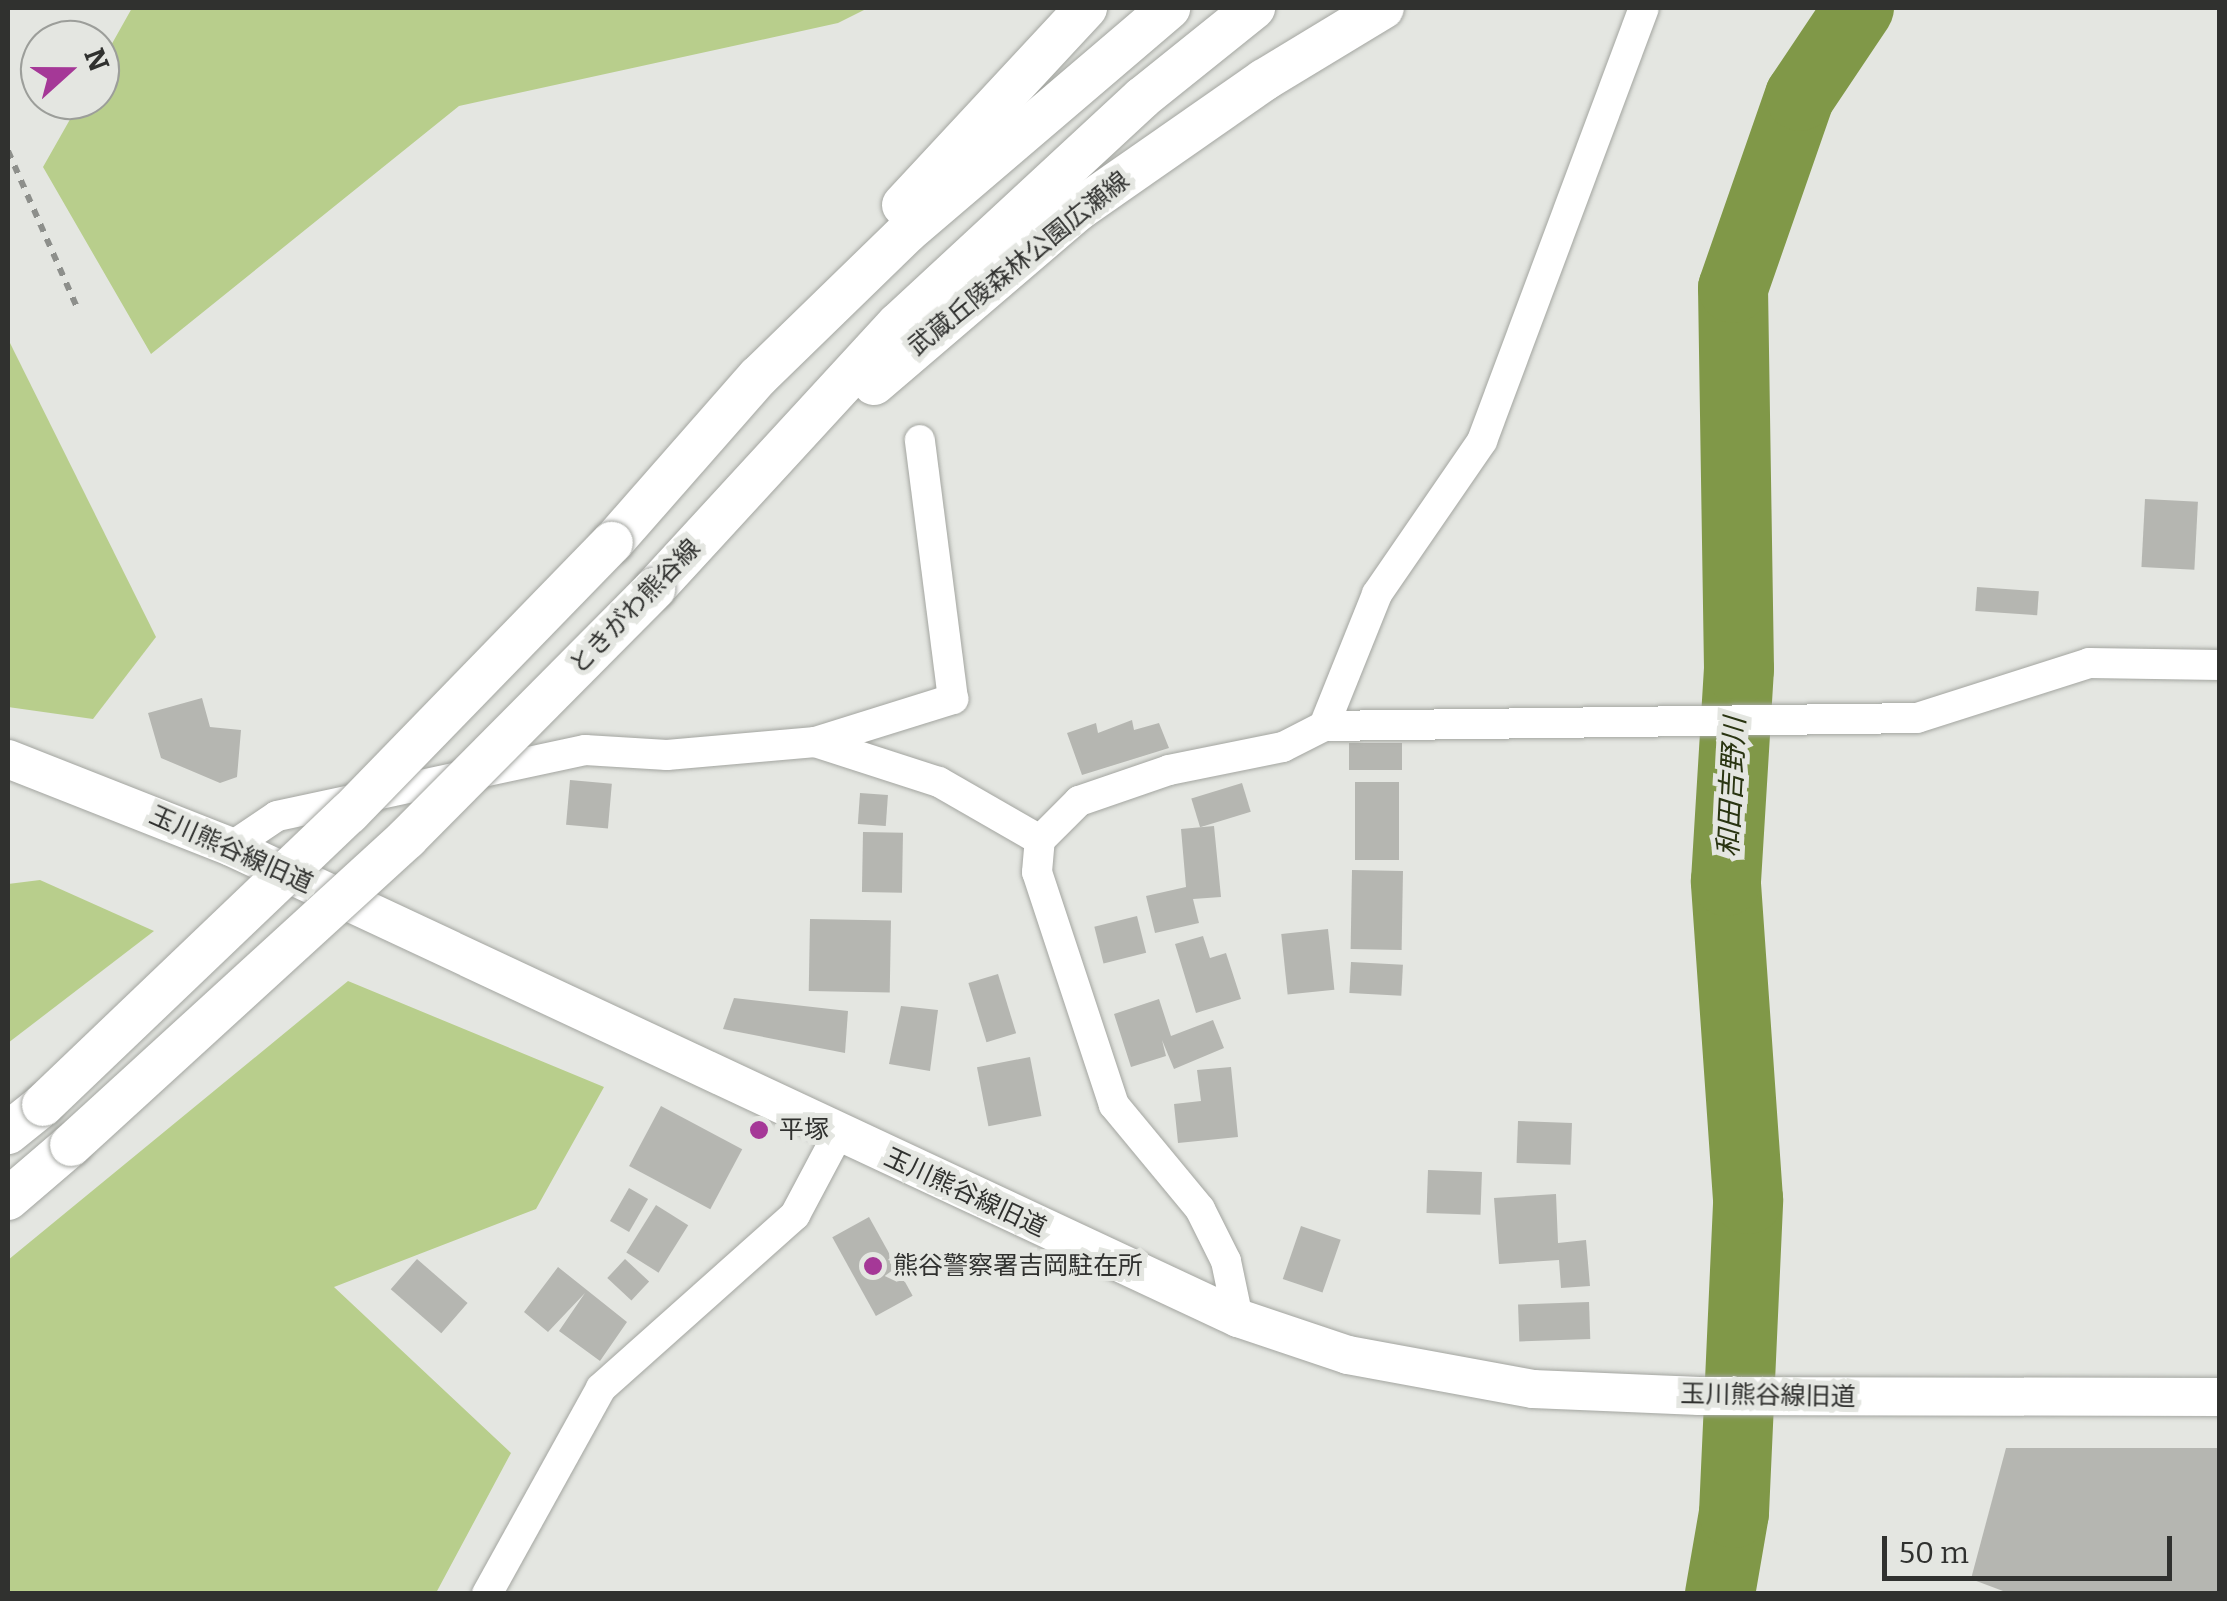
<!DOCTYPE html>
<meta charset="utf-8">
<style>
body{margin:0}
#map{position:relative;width:2227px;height:1601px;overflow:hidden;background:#e4e6e1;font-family:Bitter,"Noto Sans JP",serif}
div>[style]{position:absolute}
.green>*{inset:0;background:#b8ce8c}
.river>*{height:70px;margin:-35px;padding:0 35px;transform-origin:35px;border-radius:35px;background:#809848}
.building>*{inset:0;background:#b5b6b1;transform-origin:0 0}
.path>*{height:6px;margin-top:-3px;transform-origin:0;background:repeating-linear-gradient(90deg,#8d8f8b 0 8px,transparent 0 16px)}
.roads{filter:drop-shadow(0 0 2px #a3a5a0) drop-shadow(0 0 2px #a3a5a0)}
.minor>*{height:30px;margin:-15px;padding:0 15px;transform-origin:15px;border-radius:15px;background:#fff}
.tertiary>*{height:38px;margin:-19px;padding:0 19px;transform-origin:19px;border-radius:19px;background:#fff}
.secondary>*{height:42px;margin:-21px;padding:0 21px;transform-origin:21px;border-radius:21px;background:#fff}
.bridges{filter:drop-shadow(0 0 2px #a3a5a0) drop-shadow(0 0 2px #a3a5a0)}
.secondary-bridge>*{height:42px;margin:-21px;padding:0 21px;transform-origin:21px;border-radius:21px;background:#fff}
.dots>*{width:28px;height:28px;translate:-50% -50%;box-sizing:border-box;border:5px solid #e4e6e1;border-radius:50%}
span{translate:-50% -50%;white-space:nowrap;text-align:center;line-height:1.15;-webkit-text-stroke:10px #e4e6e1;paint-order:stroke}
.street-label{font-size:25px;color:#30312f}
.poi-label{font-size:25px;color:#30312f}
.left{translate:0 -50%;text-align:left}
.water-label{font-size:28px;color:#293411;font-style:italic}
.frame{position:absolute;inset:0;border:10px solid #30312f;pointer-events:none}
.north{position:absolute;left:20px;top:20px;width:100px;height:100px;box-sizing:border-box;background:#e4e6e1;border:2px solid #9c9e9a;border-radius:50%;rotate:69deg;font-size:28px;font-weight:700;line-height:40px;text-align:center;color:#30312f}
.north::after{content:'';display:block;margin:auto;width:35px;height:45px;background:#a53897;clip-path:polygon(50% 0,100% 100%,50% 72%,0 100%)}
.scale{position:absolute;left:1882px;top:1536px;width:290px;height:45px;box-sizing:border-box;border:5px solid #30312f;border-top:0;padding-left:12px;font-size:30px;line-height:35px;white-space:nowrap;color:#30312f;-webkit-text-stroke:8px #e4e6e1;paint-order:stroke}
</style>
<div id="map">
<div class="green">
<i style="clip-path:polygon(132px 8px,868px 8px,838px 23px,459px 106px,151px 354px,43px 167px,81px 100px,100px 100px,100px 65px)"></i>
<i style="clip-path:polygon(8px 339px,156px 637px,93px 719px,8px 707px)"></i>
<i style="clip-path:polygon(40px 880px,154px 931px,8px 1043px,8px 884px)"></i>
<i style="clip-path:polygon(348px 981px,604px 1087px,536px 1209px,334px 1287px,511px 1453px,436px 1593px,8px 1593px,8px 1260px)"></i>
</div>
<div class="river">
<i style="left:1720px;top:1594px;width:82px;rotate:-80.2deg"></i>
<i style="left:1734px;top:1513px;width:314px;rotate:-87.4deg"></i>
<i style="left:1748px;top:1199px;width:319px;rotate:-94deg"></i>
<i style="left:1726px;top:881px;width:212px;rotate:-86.5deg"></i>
<i style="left:1739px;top:669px;width:381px;rotate:-90.9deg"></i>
<i style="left:1733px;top:288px;width:203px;rotate:-70.8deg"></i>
<i style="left:1800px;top:96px;width:106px;rotate:-56.2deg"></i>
</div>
<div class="building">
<i style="left:2145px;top:499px;width:53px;height:68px;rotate:3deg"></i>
<i style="left:1977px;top:587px;width:62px;height:24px;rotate:4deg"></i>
<i style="clip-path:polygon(202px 698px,210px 727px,241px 730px,237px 777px,220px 783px,161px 758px,148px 713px)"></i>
<i style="clip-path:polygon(1132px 720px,1134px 730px,1159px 723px,1169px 748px,1082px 775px,1067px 733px,1096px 723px,1098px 733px)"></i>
<i style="left:1402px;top:743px;width:27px;height:53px;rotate:90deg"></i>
<i style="left:570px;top:780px;width:42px;height:45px;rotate:5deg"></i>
<i style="left:1355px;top:782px;width:44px;height:78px"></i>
<i style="left:1242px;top:783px;width:30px;height:53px;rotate:73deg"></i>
<i style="left:860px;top:793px;width:28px;height:31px;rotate:4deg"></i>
<i style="clip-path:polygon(1214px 826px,1221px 897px,1193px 899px,1199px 923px,1155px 933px,1146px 896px,1186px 887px,1181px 829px)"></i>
<i style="left:863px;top:832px;width:40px;height:60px;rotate:1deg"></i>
<i style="left:1352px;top:870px;width:51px;height:79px;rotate:1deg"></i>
<i style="left:1137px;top:916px;width:38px;height:44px;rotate:76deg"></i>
<i style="left:810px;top:919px;width:81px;height:72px;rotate:1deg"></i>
<i style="left:1328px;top:929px;width:61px;height:47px;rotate:84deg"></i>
<i style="clip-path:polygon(1203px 936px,1210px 958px,1226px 953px,1241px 999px,1196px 1013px,1175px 944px)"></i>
<i style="left:1351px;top:962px;width:52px;height:31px;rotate:3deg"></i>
<i style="left:998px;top:974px;width:62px;height:31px;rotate:73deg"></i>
<i style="clip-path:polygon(734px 998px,848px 1011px,845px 1053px,723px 1029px)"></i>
<i style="clip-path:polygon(1159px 999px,1171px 1036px,1213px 1020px,1224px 1048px,1174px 1069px,1162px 1040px,1166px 1056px,1131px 1067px,1114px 1014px)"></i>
<i style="clip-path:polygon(901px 1006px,938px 1010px,930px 1071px,889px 1064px)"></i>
<i style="left:1030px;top:1057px;width:60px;height:54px;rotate:79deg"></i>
<i style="clip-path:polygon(1231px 1067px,1238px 1137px,1178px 1143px,1174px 1104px,1201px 1101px,1197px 1070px)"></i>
<i style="left:661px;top:1106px;width:92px;height:68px;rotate:28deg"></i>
<i style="left:1518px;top:1121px;width:54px;height:42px;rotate:2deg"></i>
<i style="left:1428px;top:1170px;width:54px;height:43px;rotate:2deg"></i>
<i style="left:629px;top:1188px;width:22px;height:38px;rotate:30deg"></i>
<i style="clip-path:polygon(1556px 1194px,1558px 1243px,1586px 1240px,1590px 1286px,1561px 1288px,1559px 1260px,1499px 1264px,1494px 1198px)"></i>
<i style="left:656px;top:1205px;width:38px;height:56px;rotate:32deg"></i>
<i style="left:869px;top:1217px;width:90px;height:42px;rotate:61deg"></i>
<i style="left:1301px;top:1226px;width:42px;height:56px;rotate:19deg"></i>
<i style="left:417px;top:1259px;width:67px;height:40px;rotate:41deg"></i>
<i style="left:625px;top:1259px;width:33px;height:26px;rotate:43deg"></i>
<i style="clip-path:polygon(558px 1267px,627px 1322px,600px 1361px,559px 1331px,585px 1293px,548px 1332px,524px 1312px)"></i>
<i style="left:1589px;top:1302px;width:37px;height:71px;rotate:88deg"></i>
<i style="clip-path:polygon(2006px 1448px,2220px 1448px,2220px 1594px,2011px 1594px,1971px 1579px)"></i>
</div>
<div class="path">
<i style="left:8px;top:151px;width:174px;rotate:66.2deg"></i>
</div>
<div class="roads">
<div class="minor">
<i style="left:1324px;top:726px;width:142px;rotate:-68.1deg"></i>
<i style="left:1377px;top:594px;width:186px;rotate:-55.5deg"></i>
<i style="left:1482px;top:441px;width:462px;rotate:-69.5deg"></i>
<i style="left:815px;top:742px;width:145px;rotate:-17.3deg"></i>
<i style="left:953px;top:699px;width:261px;rotate:-97.3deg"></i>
<i style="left:231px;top:847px;width:55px;rotate:-34deg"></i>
<i style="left:277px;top:816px;width:315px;rotate:-12.1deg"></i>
<i style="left:585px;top:750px;width:82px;rotate:3.5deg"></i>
<i style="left:667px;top:755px;width:149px;rotate:-5deg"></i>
<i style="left:815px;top:742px;width:130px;rotate:17.9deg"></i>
<i style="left:939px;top:782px;width:116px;rotate:29.9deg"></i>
<i style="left:1238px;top:1318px;width:58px;rotate:-101.9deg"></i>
<i style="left:1226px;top:1261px;width:58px;rotate:-116.6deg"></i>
<i style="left:1200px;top:1209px;width:135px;rotate:-129.6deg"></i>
<i style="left:1114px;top:1105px;width:245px;rotate:-108.3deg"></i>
<i style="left:1037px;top:872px;width:32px;rotate:-85deg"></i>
<i style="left:1040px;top:840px;width:55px;rotate:-45deg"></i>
<i style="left:1079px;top:801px;width:95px;rotate:-19deg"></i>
<i style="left:1169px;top:770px;width:116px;rotate:-11.4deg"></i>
<i style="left:1283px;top:747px;width:46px;rotate:-27.1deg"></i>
<i style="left:1324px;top:726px;width:593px;rotate:-0.77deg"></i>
<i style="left:1917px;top:718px;width:181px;rotate:-17.7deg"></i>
<i style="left:2089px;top:663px;width:131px;rotate:0.9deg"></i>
<i style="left:487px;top:1594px;width:235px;rotate:-61deg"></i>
<i style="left:601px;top:1388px;width:260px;rotate:-41.7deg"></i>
<i style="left:795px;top:1215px;width:92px;rotate:-62deg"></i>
</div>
<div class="tertiary">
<i style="left:8px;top:759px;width:240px;rotate:21.5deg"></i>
<i style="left:231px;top:847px;width:1112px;rotate:25.07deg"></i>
<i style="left:1238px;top:1318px;width:116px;rotate:18.6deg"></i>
<i style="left:1348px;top:1355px;width:188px;rotate:10.4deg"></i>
<i style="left:1533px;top:1389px;width:166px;rotate:2.4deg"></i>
<i style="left:1699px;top:1396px;width:521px;rotate:0.11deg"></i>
</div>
<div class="secondary">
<i style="left:903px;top:205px;width:269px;rotate:-47.1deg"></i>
<i style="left:874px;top:384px;width:270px;rotate:-40.5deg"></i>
<i style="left:1079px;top:209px;width:226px;rotate:-34.9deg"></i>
<i style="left:1264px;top:80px;width:139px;rotate:-31.2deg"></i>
<i style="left:612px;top:543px;width:221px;rotate:-48.7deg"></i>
<i style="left:758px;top:377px;width:208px;rotate:-44.2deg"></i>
<i style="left:907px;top:232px;width:345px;rotate:-40.5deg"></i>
<i style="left:654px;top:589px;width:360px;rotate:-47.4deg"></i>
<i style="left:898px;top:324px;width:333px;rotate:-42.8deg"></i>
<i style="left:1142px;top:98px;width:144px;rotate:-38.8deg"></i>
<i style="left:8px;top:1133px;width:45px;rotate:-38.7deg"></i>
<i style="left:8px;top:1199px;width:83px;rotate:-40.6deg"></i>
</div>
</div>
<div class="bridges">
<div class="secondary-bridge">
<i style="left:43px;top:1105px;width:423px;rotate:-43.7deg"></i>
<i style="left:349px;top:813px;width:377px;rotate:-45.8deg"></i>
<i style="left:71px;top:1145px;width:455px;rotate:-42.4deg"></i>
<i style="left:407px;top:838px;width:351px;rotate:-45.2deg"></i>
</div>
</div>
<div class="dots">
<i style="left:759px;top:1130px;background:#a53897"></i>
<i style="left:873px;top:1266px;background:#a53897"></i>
</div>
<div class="street-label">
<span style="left:1019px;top:264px;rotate:-39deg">武蔵丘陵森林公園広瀬線</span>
<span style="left:635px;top:607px;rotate:-46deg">ときがわ熊谷線</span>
<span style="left:231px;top:850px;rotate:24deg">玉川熊谷線旧道</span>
<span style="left:965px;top:1193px;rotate:25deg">玉川熊谷線旧道</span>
<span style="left:1768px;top:1396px;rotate:1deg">玉川熊谷線旧道</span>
</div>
<div class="poi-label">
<span class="left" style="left:779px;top:1130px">平塚</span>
<span class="left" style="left:893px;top:1266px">熊谷警察署吉岡駐在所</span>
</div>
<div class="water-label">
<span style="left:1732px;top:787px;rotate:-87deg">和田吉野川</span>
</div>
<div class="frame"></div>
<div class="north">N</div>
<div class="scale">50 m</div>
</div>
